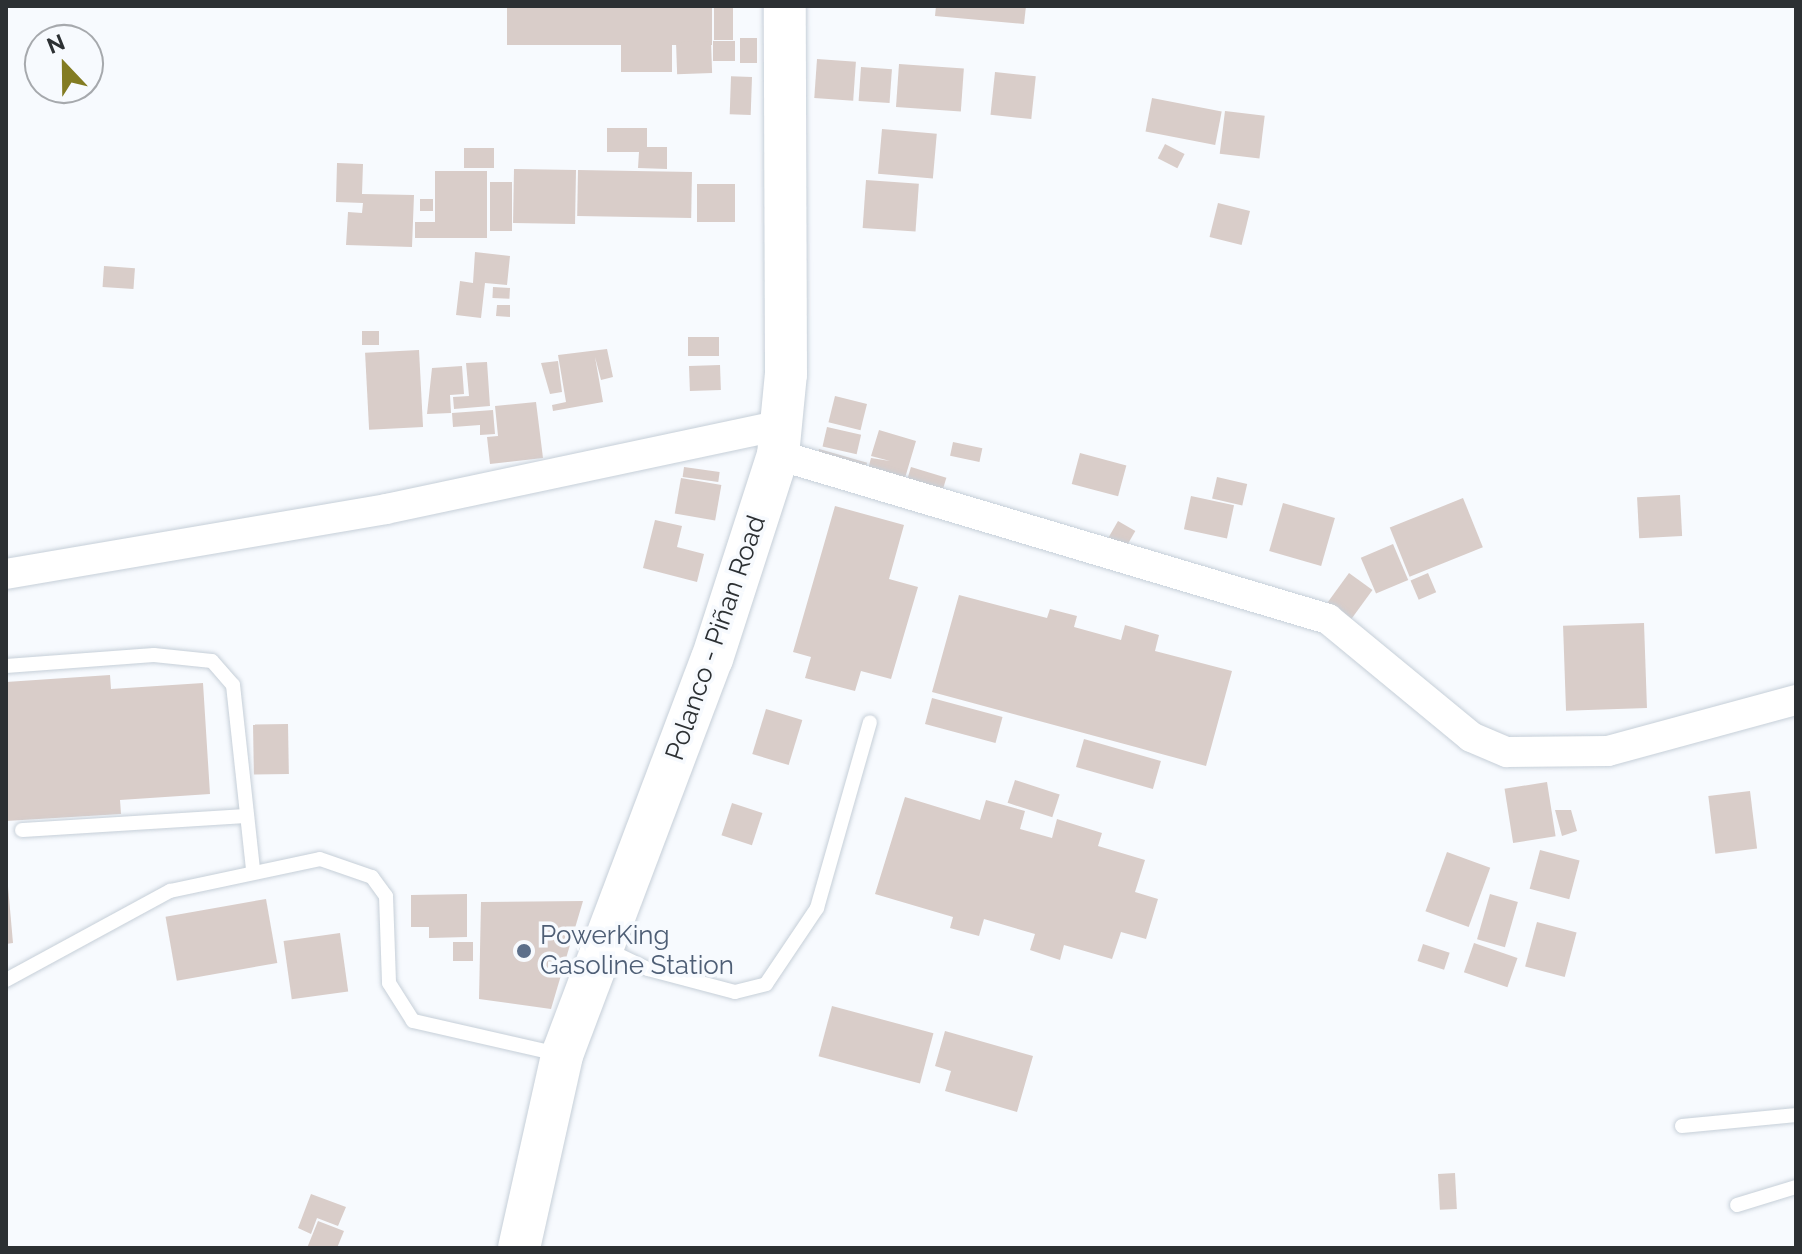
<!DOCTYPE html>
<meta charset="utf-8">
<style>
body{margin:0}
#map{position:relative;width:1802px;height:1254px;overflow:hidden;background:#f7fafe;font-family:Raleway,sans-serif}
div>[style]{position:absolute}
.building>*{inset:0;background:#d9cdc9;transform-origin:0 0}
.roads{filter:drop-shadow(0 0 2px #c6cfd8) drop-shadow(0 0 2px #c6cfd8)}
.service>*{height:14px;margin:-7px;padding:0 7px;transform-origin:7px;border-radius:7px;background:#fff}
.minor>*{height:30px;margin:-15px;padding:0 15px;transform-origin:15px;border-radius:15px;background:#fff}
.secondary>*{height:42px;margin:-21px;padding:0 21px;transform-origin:21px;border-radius:21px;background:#fff}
.dots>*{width:22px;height:22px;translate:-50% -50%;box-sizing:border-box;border:4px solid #f7fafe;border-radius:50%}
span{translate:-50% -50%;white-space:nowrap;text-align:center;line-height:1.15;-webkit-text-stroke:7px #f7fafe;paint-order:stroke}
.street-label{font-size:26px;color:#2c3033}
.service-label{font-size:26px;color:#4e5e75}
.left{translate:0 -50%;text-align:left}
.frame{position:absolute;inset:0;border:8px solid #2c3033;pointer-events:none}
.north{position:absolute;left:24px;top:24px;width:80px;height:80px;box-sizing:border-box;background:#f7fafe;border:2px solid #a6a9ad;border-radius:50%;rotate:338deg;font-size:22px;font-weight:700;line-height:32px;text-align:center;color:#2c3033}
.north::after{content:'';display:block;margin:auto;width:28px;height:36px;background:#837c22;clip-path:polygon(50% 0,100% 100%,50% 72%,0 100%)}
</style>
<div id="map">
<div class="building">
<i style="left:507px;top:6px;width:205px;height:39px"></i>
<i style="left:714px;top:6px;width:19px;height:34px"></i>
<i style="clip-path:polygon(936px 6px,1026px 6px,1024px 24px,935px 16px)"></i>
<i style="left:740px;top:38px;width:17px;height:25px"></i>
<i style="left:711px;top:41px;width:32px;height:35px;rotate:88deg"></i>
<i style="left:713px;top:41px;width:22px;height:20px"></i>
<i style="left:621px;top:43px;width:51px;height:29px"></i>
<i style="left:817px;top:59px;width:39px;height:39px;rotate:4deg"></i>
<i style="left:899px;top:64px;width:65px;height:43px;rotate:4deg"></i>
<i style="left:861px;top:67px;width:31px;height:34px;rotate:4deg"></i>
<i style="left:995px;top:72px;width:41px;height:43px;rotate:6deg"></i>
<i style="left:752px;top:77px;width:38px;height:21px;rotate:92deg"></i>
<i style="left:1152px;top:98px;width:71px;height:34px;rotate:11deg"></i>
<i style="left:1225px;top:111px;width:40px;height:43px;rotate:7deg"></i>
<i style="clip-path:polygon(607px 128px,647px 128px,647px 147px,667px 147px,667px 169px,638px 168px,639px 152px,607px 152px)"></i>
<i style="left:882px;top:129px;width:55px;height:45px;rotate:5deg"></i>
<i style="left:1165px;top:144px;width:22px;height:16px;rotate:27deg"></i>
<i style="left:464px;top:148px;width:30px;height:20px"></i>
<i style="clip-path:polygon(337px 163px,363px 164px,362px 194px,414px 195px,412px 247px,346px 245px,348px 212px,362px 213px,363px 203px,336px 202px)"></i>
<i style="left:514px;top:169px;width:62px;height:54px;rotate:1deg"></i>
<i style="left:578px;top:170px;width:114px;height:46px;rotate:1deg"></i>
<i style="clip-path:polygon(435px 171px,487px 171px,487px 238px,415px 238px,415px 222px,435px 222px)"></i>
<i style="left:866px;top:180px;width:53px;height:48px;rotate:4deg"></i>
<i style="left:490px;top:182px;width:22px;height:49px"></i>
<i style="left:697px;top:184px;width:38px;height:38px"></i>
<i style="left:433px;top:199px;width:12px;height:13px;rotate:90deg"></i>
<i style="left:1218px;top:203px;width:33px;height:35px;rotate:14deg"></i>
<i style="clip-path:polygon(475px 252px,510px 256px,507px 285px,485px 283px,481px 318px,456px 315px,460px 281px,473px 283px)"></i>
<i style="left:104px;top:266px;width:31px;height:21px;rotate:4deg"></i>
<i style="left:493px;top:287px;width:17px;height:11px;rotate:3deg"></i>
<i style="clip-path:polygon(497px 305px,510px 305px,510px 317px,496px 316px)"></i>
<i style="left:362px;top:331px;width:17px;height:14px"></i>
<i style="left:719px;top:337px;width:19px;height:31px;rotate:90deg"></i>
<i style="clip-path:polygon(607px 349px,613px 377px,601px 380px,595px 357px,603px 402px,553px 411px,552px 405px,566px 402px,558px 355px)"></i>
<i style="left:419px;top:350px;width:77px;height:54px;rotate:87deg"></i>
<i style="clip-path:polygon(558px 361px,562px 392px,550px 394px,541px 363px)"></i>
<i style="clip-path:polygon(487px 362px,490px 406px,454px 409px,453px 397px,469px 396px,466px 363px)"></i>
<i style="left:720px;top:365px;width:25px;height:31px;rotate:88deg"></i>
<i style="clip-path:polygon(462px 366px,464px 394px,450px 395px,451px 413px,427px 414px,432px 368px)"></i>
<i style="left:835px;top:396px;width:33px;height:27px;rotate:14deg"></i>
<i style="clip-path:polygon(536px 402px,543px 458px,490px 464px,487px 437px,498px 436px,495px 406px)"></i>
<i style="clip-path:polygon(493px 410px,495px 434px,480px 435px,480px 425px,453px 427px,452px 413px)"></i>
<i style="left:827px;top:427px;width:35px;height:20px;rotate:13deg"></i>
<i style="clip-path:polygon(879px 430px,916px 441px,902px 488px,866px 477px,871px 458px,890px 461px,871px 456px)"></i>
<i style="left:953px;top:442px;width:30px;height:14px;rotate:12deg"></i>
<i style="left:819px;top:449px;width:50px;height:13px;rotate:16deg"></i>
<i style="left:1080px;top:453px;width:48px;height:32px;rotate:15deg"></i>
<i style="left:684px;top:467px;width:36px;height:10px;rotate:8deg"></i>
<i style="left:911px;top:467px;width:37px;height:23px;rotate:17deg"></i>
<i style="left:1217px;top:477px;width:31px;height:22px;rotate:13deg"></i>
<i style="left:681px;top:478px;width:41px;height:36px;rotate:10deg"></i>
<i style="left:1680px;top:495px;width:41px;height:43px;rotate:87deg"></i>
<i style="left:1191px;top:496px;width:44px;height:34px;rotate:12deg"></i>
<i style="left:1463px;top:498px;width:53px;height:79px;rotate:68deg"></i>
<i style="left:1283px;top:503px;width:54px;height:50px;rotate:16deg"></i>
<i style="clip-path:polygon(835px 506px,904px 525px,889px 579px,918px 587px,891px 679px,861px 671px,855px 691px,805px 678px,811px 657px,793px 652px)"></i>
<i style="clip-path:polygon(655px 520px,682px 526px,677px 547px,704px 554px,697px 582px,643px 568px)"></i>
<i style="left:1118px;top:521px;width:20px;height:19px;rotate:30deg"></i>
<i style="left:1393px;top:544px;width:39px;height:35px;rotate:67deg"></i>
<i style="left:1349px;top:573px;width:29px;height:43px;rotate:36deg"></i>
<i style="left:1428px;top:573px;width:21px;height:19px;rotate:67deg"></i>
<i style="clip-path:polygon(959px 595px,1047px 618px,1050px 609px,1077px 616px,1074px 627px,1121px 640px,1125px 625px,1159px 635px,1155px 651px,1232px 671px,1206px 766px,932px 692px)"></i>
<i style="left:1644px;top:623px;width:85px;height:81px;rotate:88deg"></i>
<i style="clip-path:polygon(110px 675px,111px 689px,203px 683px,210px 794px,120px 800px,121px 814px,6px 821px,6px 682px)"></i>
<i style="left:932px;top:698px;width:73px;height:27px;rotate:15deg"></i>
<i style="left:766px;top:709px;width:38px;height:47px;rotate:17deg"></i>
<i style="left:288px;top:724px;width:50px;height:35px;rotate:89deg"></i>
<i style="left:1084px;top:739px;width:80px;height:29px;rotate:16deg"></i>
<i style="left:1015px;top:780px;width:47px;height:24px;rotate:18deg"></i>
<i style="left:1547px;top:782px;width:55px;height:43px;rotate:81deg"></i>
<i style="left:1750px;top:791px;width:58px;height:42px;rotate:83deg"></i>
<i style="clip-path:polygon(905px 797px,980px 820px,986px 800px,1025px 811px,1020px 829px,1052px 838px,1057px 819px,1102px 833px,1098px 846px,1145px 860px,1135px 892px,1158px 899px,1146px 939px,1121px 932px,1112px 959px,1064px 945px,1060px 960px,1030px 950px,1035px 934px,984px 919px,979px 936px,950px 928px,953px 917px,875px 894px)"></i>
<i style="left:732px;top:803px;width:32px;height:34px;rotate:18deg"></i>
<i style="clip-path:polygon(1555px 810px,1571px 810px,1577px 831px,1562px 836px)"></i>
<i style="left:1540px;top:850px;width:41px;height:40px;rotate:15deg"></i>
<i style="left:1447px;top:852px;width:46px;height:63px;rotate:20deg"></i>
<i style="clip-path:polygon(6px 864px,13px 943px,6px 944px)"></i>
<i style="clip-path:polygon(467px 894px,467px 937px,429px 938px,429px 927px,411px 927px,411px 895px)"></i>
<i style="left:1490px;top:894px;width:29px;height:47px;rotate:16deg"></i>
<i style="left:266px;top:899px;width:65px;height:102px;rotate:80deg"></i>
<i style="clip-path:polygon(583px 901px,551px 1009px,479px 999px,481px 902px)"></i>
<i style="left:1537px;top:922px;width:41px;height:46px;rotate:15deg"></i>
<i style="left:340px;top:933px;width:59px;height:57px;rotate:82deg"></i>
<i style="left:453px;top:942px;width:20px;height:19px"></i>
<i style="left:1474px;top:943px;width:46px;height:31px;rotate:19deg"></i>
<i style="left:1423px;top:944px;width:28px;height:18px;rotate:18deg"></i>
<i style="left:832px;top:1006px;width:105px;height:52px;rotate:15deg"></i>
<i style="clip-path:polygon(945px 1031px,1033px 1056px,1017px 1112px,945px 1091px,951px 1071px,935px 1066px)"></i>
<i style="left:1455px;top:1173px;width:36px;height:17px;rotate:87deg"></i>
<i style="clip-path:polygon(311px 1194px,346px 1207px,338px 1226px,317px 1218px,311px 1234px,298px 1228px)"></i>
<i style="clip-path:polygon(318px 1221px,344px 1231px,337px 1248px,307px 1248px)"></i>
</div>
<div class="roads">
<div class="service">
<i style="left:6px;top:666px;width:148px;rotate:-4.3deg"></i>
<i style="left:154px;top:655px;width:58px;rotate:5.9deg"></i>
<i style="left:212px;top:661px;width:32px;rotate:49deg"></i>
<i style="left:233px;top:685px;width:184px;rotate:83.8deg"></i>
<i style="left:22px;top:830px;width:225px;rotate:-3.6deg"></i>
<i style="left:606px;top:949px;width:47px;rotate:25.5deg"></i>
<i style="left:648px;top:969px;width:90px;rotate:14.8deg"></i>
<i style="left:735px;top:992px;width:32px;rotate:-14deg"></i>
<i style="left:766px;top:984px;width:92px;rotate:-56.1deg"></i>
<i style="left:817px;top:908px;width:193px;rotate:-74.1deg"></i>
<i style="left:6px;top:980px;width:187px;rotate:-28.5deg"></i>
<i style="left:170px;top:891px;width:153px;rotate:-12deg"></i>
<i style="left:320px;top:859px;width:55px;rotate:19.1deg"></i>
<i style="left:372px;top:877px;width:24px;rotate:54deg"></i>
<i style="left:386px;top:896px;width:87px;rotate:88deg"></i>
<i style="left:389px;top:983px;width:45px;rotate:57.7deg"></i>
<i style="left:413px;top:1021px;width:149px;rotate:12.8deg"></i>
<i style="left:1682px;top:1126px;width:115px;rotate:-5.5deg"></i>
<i style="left:1737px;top:1205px;width:62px;rotate:-17deg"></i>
</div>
<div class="minor">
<i style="left:778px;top:455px;width:574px;rotate:16.6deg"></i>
<i style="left:1328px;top:619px;width:185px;rotate:39.5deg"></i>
<i style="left:1471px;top:737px;width:39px;rotate:23deg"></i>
<i style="left:1507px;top:752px;width:101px;rotate:-0.6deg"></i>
<i style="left:1608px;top:751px;width:195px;rotate:-15.2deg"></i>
<i style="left:6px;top:574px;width:386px;rotate:-9.7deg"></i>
<i style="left:386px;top:509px;width:408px;rotate:-12deg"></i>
</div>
<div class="secondary">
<i style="left:519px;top:1248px;width:198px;rotate:-77.4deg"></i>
<i style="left:562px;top:1055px;width:423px;rotate:-69.3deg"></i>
<i style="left:712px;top:659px;width:214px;rotate:-72.1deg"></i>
<i style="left:778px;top:455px;width:81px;rotate:-84.4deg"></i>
<i style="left:786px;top:374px;width:368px;rotate:-90.2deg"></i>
</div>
</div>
<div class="dots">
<i style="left:524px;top:951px;background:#5c6f8a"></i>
</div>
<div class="street-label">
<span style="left:716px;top:638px;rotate:-71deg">Polanco - Piñan Road</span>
</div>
<div class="service-label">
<span class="left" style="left:540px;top:951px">PowerKing<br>Gasoline Station</span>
</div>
<div class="frame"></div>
<div class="north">N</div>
</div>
